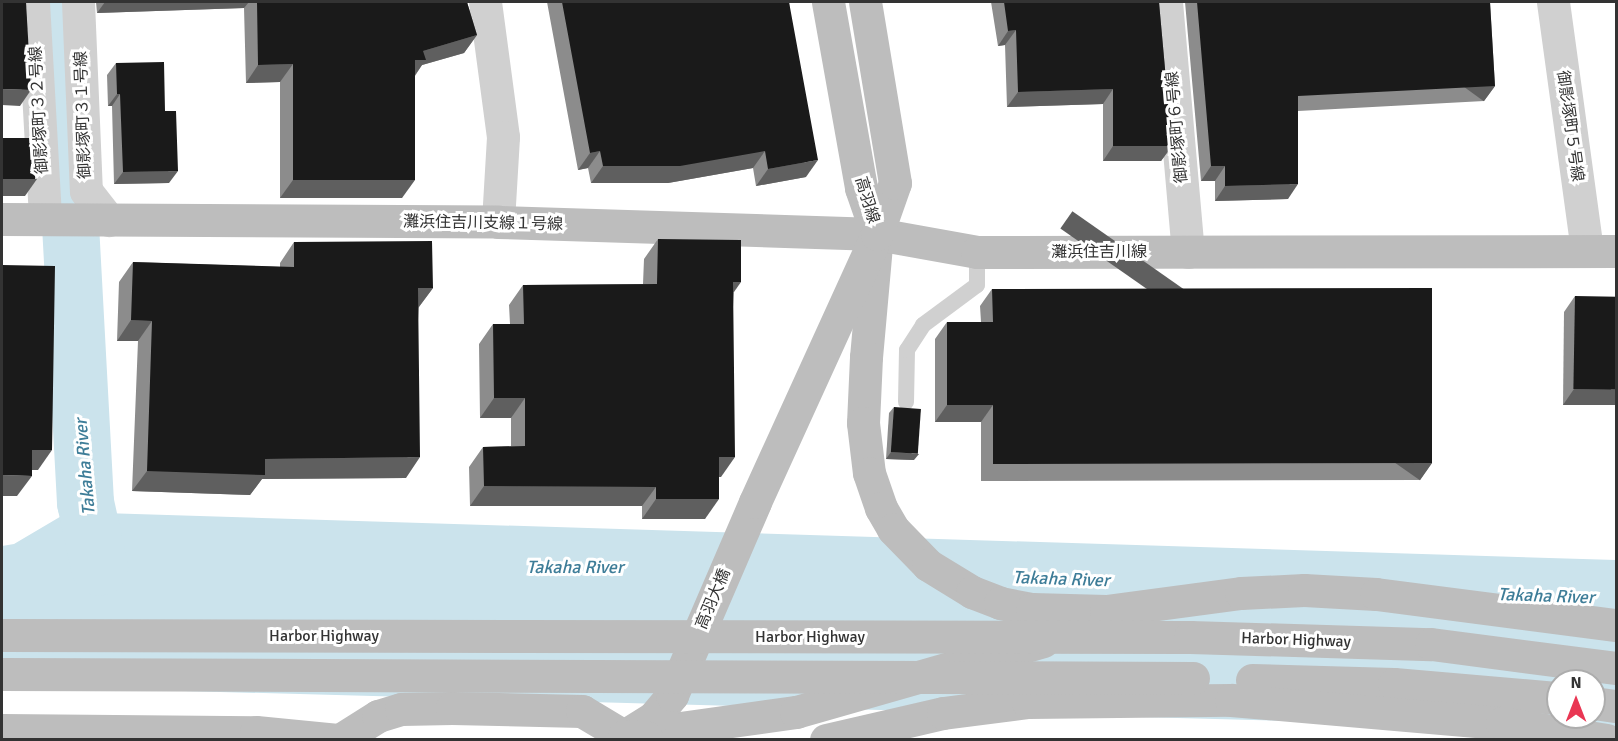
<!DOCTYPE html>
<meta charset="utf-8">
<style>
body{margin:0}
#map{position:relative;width:1618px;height:741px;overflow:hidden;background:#fff;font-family:Signika,"Noto Sans JP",sans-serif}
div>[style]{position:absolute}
.water>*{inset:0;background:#cbe3ec}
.river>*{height:57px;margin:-28.5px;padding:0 28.5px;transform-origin:28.5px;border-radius:28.5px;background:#cbe3ec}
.lane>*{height:16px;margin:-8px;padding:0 8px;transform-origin:8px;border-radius:8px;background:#d0d0d0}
.street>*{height:33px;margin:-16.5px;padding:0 16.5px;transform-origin:16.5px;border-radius:16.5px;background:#d0d0d0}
.secondary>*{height:33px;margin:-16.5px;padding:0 16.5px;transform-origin:16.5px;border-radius:16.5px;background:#bdbdbd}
.secondary-bridge>*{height:33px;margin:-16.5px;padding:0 16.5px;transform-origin:16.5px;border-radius:16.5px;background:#bdbdbd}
.wall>*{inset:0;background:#8c8c8c}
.shaded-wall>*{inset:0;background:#5f5f5f;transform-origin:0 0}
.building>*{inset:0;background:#1a1a1a;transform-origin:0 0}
span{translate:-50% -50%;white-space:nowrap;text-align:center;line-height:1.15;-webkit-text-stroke:6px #fff;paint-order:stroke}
.street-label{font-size:16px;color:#333}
.water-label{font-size:18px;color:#3e7d98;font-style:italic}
.frame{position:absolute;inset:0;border:3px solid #333;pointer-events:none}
.north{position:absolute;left:1546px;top:669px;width:60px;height:60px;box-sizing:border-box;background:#fff;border:2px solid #adadad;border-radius:50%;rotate:0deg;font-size:16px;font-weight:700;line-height:24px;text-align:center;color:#333}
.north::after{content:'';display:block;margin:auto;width:21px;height:27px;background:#e93653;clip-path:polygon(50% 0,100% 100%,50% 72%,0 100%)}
</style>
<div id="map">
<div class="water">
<i style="clip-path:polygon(evenodd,75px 508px,103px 513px,1616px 560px,1616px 730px,2px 686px,2px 546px,14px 544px,75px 508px,1558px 681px,1594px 681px,1594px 717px,1558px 717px,1558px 681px)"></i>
</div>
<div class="river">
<i style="left:58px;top:2px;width:501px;rotate:86.91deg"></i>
<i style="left:85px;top:502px;width:66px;rotate:77.7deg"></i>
</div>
<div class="lane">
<i style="left:906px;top:402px;width:52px;rotate:-88.9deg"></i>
<i style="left:907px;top:350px;width:30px;rotate:-57deg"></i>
<i style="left:923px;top:325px;width:67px;rotate:-36.5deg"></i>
<i style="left:977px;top:285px;width:33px;rotate:-90deg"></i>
</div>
<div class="street">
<i style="left:33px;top:2px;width:217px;rotate:86.8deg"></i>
<i style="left:78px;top:2px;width:189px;rotate:87.6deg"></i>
<i style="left:86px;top:191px;width:37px;rotate:52deg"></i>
<i style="left:485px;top:2px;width:136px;rotate:82.4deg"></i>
<i style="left:503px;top:137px;width:85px;rotate:93.4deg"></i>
<i style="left:1166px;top:2px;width:251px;rotate:85deg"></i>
<i style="left:1553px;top:2px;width:250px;rotate:82.2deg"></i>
</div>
<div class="secondary">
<i style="left:828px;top:2px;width:189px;rotate:79.9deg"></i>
<i style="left:861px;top:188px;width:49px;rotate:70.8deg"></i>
<i style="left:877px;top:234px;width:123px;rotate:95.1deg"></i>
<i style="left:866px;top:357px;width:66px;rotate:92.6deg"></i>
<i style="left:863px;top:423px;width:50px;rotate:83.2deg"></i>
<i style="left:869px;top:473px;width:37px;rotate:71deg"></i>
<i style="left:881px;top:508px;width:24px;rotate:60deg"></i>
<i style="left:893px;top:529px;width:50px;rotate:45.8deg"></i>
<i style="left:928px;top:565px;width:52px;rotate:31.5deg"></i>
<i style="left:972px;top:592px;width:30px;rotate:21deg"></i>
<i style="left:1000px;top:603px;width:33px;rotate:11deg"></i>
<i style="left:1032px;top:609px;width:74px;rotate:1.5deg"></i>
<i style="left:1106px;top:611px;width:136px;rotate:-7.6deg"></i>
<i style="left:1241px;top:593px;width:63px;rotate:-2.7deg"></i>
<i style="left:1304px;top:590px;width:72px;rotate:3.2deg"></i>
<i style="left:1376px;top:594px;width:242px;rotate:7.4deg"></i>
<i style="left:2px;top:219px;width:496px;rotate:0.3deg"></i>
<i style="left:498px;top:222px;width:379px;rotate:1.8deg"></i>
<i style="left:877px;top:234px;width:102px;rotate:10.2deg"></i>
<i style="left:977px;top:252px;width:639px;rotate:-0.09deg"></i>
<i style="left:1252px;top:680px;width:142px;rotate:1.6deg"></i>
<i style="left:1394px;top:684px;width:165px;rotate:4.9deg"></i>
<i style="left:1594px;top:703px;width:22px;rotate:8deg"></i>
<i style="left:2px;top:730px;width:254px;rotate:0.5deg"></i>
<i style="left:256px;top:732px;width:82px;rotate:5.6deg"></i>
<i style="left:630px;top:735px;width:168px;rotate:-7.9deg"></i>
<i style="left:796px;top:712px;width:257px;rotate:-16deg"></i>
<i style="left:624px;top:736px;width:34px;rotate:-32deg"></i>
<i style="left:653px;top:718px;width:30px;rotate:-50deg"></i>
<i style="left:672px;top:695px;width:210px;rotate:-66.7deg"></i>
<i style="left:755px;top:502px;width:294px;rotate:-65.5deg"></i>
<i style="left:877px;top:234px;width:54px;rotate:-70.6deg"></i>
<i style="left:895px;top:183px;width:183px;rotate:-99.4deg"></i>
<i style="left:340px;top:740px;width:45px;rotate:-32.3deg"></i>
<i style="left:378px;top:716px;width:24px;rotate:-17deg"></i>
<i style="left:401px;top:709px;width:51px;rotate:-1.1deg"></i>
<i style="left:452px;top:708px;width:130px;rotate:1.3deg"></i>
<i style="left:582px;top:711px;width:49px;rotate:30.8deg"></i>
<i style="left:624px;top:736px;width:22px;rotate:3deg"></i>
<i style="left:826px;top:740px;width:120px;rotate:-13deg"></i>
<i style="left:943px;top:713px;width:86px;rotate:-7.4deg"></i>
<i style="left:1028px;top:702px;width:203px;rotate:-0.6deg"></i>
<i style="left:1231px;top:700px;width:272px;rotate:4.9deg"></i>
<i style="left:1502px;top:723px;width:106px;rotate:9.2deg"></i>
</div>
<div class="secondary-bridge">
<i style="left:2px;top:635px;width:1188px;rotate:0.1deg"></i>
<i style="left:1190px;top:637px;width:241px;rotate:1.7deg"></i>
<i style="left:1431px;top:644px;width:187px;rotate:7.4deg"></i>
<i style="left:2px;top:674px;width:1191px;rotate:0.19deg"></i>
</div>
<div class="wall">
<i style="clip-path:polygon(96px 2px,467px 2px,477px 35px,464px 53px,422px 65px,415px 76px,402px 198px,280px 198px,280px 82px,246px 83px,244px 8px,97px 13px)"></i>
<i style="clip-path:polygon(547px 2px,789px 2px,806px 177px,756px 186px,753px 168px,668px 183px,591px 183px,588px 168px,578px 170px)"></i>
<i style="clip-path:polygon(991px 2px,1159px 2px,1172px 146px,1161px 161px,1103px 161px,1103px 104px,1007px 107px,1005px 45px,998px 46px)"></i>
<i style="clip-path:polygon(1185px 2px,1490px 2px,1495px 86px,1484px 101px,1298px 111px,1288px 199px,1215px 201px,1215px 181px,1201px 181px)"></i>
<i style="clip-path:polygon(116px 63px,165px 111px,169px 183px,114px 184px,112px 106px,108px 106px,107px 75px)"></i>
<i style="clip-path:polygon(658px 239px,734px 293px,721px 477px,719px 477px,705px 519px,642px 519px,642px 506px,470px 506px,469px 467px,483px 447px,511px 446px,511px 418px,480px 418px,479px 344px,493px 324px,510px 324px,509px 305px,523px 285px,643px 284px,644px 259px)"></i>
<i style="clip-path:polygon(294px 242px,433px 288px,419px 307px,406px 478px,262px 479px,250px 495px,132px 491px,138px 341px,117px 341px,119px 282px,133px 262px,280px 267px,280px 263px)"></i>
<i style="clip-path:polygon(992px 289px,1432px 463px,1420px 480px,981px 481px,981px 422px,935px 422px,935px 339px,947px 322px,981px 322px,980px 306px)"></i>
<i style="clip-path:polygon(1575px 296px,1617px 405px,1563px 405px,1564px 312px)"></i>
<i style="clip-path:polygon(894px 407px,914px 460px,886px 459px,889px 413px)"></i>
</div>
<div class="shaded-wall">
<i style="clip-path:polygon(105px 2px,249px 2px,244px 8px,97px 13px)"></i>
<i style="clip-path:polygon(1016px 30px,1005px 45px,998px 46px,1008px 31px)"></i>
<i style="clip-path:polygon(477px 35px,464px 53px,422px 65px,413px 78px,415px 60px,423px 51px)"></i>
<i style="clip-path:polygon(293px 64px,280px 82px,246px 83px,258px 65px)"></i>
<i style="left:1495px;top:86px;width:19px;height:197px;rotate:126deg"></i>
<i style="clip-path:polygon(2px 89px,31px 90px,20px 106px,2px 105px)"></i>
<i style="clip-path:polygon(1113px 89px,1103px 104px,1007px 107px,1018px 92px)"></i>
<i style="clip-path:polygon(117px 94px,120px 94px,112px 106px,108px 106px)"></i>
<i style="clip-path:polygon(1113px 146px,1172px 146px,1161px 161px,1103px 161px)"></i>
<i style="clip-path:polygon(600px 151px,588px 168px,578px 170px,590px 153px)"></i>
<i style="clip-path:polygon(765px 151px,753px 168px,668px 183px,591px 183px,603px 166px)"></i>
<i style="clip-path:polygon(818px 160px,806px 177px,756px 186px,768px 169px)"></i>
<i style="clip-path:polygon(1211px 166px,1225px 166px,1215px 181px,1201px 181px)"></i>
<i style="clip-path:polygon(178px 171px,169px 183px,114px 184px,123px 172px)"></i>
<i style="clip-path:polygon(2px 179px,37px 179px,25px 196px,2px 196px)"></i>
<i style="clip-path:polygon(293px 180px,415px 180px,402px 198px,280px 198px)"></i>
<i style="clip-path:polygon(1298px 184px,1288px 199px,1215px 201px,1225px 186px)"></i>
<i style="clip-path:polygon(733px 282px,741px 282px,727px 302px)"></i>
<i style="clip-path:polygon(418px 288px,433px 288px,418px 308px)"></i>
<i style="clip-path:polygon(131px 320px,152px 321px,138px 341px,117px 341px)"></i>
<i style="clip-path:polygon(1574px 389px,1617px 390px,1617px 405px,1563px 405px)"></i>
<i style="clip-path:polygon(494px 398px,525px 398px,511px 418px,480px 418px)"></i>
<i style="clip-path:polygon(947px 405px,993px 405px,981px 422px,935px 422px)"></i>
<i style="clip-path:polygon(32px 450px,52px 450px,38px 470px,18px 470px)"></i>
<i style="clip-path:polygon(891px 452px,919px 454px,914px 460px,886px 459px)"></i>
<i style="clip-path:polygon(420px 457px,406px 478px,262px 479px,250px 495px,132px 491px,147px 471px,265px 459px)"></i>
<i style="clip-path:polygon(719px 457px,735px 457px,721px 477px,705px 477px)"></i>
<i style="left:1432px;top:463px;width:21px;height:439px;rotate:125deg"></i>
<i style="clip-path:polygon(2px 475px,32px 476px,17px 496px,2px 496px)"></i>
<i style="clip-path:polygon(484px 486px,656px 487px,642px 506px,470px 506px)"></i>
<i style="clip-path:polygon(656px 499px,719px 499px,705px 519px,642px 519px)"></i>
</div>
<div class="building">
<i style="clip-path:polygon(2px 2px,26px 2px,31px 90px,2px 89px)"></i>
<i style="clip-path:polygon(257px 2px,467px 2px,477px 35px,423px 51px,426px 60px,415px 60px,415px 180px,293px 180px,293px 64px,258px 65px)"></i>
<i style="clip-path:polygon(562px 2px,789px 2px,818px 160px,768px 169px,765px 151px,680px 166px,603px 166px,600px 151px,590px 153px)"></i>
<i style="clip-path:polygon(1004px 2px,1159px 2px,1172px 146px,1113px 146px,1113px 89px,1018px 92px,1016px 30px,1008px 31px)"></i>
<i style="clip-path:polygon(1197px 2px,1490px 2px,1495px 86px,1298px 96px,1298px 184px,1225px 186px,1225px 166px,1211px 166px)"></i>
<i style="clip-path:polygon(164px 62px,165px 111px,176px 111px,178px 171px,123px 172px,120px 94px,117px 94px,116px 63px)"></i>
<i style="left:2px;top:138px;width:33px;height:41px"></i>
<i style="clip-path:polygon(658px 239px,741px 240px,741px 282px,733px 282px,735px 457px,719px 457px,719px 499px,656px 499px,656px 487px,484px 486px,483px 447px,525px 446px,525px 398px,494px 398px,493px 324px,524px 324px,523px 285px,657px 284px)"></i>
<i style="clip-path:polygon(432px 241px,433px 288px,418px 288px,420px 457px,265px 459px,265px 475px,147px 471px,152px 321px,131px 320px,133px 262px,294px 267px,294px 242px)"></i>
<i style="clip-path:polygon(2px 265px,55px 266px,52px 450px,32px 450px,32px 476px,2px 475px)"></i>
<i style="clip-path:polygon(1432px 288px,1432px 463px,993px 464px,993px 405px,947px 405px,947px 322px,993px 322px,992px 289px)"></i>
<i style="left:1575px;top:296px;width:42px;height:93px;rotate:1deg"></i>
<i style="left:894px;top:407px;width:27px;height:45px;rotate:4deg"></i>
</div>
<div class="street-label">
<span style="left:39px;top:110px;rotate:-93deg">御影塚町３２号線</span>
<span style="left:83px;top:115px;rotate:-92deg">御影塚町３１号線</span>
<span style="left:1570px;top:126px;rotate:82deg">御影塚町５号線</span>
<span style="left:1177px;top:127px;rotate:-95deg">御影塚町６号線</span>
<span style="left:867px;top:200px;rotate:73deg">高羽線</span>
<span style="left:483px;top:223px;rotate:1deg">灘浜住吉川支線１号線</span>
<span style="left:1099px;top:252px">灘浜住吉川線</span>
<span style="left:713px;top:599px;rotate:-67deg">高羽大橋</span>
<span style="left:324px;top:636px">Harbor Highway</span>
<span style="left:810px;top:637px">Harbor Highway</span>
<span style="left:1296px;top:640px;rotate:2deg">Harbor Highway</span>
</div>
<div class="water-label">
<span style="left:85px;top:467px;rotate:-95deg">Takaha River</span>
<span style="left:575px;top:567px">Takaha River</span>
<span style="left:1061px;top:579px;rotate:2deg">Takaha River</span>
<span style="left:1546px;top:596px;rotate:2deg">Takaha River</span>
</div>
<div class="frame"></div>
<div class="north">N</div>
</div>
